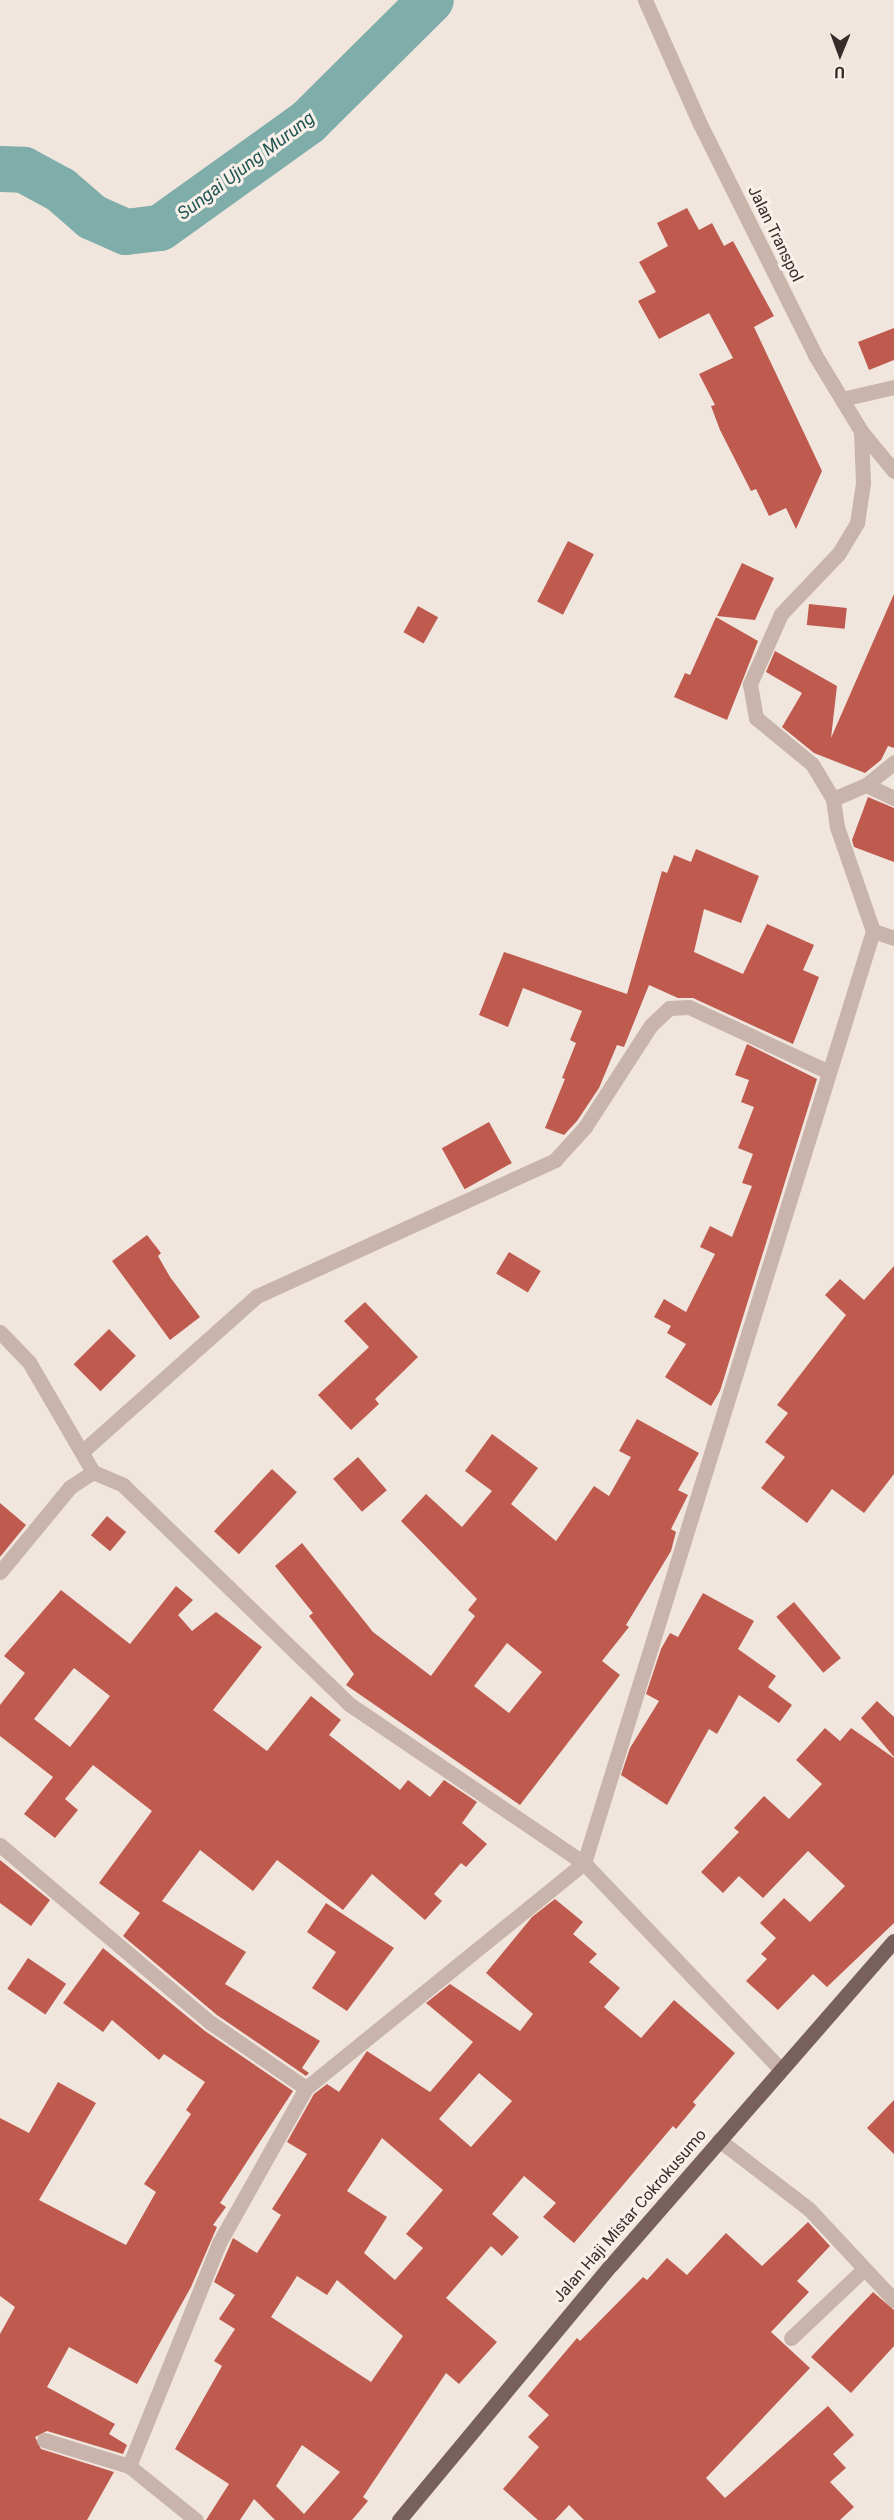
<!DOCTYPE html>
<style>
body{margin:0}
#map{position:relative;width:894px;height:2520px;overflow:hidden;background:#f1e6de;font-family:Roboto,sans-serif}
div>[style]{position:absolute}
.river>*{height:46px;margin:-23px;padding:0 23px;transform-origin:23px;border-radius:23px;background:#7fada9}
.building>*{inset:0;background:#bf5a4e;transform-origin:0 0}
.street>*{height:15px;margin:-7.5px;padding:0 7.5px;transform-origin:7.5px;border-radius:7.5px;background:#c9b4ab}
.primary>*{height:15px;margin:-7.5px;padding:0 7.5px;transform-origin:7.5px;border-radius:7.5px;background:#78615c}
span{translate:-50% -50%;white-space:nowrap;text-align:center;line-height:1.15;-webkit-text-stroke:6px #f9f0ea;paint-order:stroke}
.street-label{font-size:16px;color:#372c2a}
.water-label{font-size:18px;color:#215653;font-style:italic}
.north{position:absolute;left:810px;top:24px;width:60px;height:60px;-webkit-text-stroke:4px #f9f0ea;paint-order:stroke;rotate:181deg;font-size:16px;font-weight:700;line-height:24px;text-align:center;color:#372c2a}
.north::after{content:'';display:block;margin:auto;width:21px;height:27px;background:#372c2a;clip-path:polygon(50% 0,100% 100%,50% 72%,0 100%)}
</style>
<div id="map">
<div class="river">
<i style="left:0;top:169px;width:24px;rotate:2deg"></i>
<i style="left:24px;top:170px;width:42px;rotate:28.4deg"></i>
<i style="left:61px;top:190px;width:41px;rotate:41.1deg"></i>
<i style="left:92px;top:217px;width:37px;rotate:24deg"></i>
<i style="left:126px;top:232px;width:34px;rotate:-7deg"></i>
<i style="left:160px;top:228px;width:182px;rotate:-35.6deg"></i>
<i style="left:308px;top:122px;width:173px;rotate:-44.8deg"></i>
</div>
<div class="building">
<i style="clip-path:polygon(687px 208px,699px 230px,712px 223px,724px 246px,733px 241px,774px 316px,754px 327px,822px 471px,796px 529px,786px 508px,769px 516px,756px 489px,751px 491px,720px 430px,711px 406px,715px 405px,699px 374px,733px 358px,709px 313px,659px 339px,638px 301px,656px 292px,639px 262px,668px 246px,657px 223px)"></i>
<i style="clip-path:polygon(894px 328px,894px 360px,869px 370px,858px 342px)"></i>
<i style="left:568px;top:541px;width:29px;height:68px;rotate:27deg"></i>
<i style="clip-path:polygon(742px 563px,774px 578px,755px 620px,717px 616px)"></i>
<i style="clip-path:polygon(894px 594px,894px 748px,888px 746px,881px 760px,865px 773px,814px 753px,782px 727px,802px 693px,766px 672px,775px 651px,837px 686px,831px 738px)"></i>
<i style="left:809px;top:604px;width:38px;height:21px;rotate:6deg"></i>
<i style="left:418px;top:606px;width:23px;height:30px;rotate:29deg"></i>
<i style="clip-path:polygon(716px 617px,758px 641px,727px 720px,674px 697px,685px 673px,690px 675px)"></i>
<i style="clip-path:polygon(868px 797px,894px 808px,894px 862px,854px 847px,852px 840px)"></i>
<i style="clip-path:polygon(696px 849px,759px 876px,741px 923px,704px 909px,694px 952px,743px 974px,767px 924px,814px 945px,803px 970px,819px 977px,793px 1044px,693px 998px,678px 998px,649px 985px,624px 1047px,617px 1045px,599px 1088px,577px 1121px,564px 1135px,545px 1128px,565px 1079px,562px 1078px,576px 1043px,570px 1040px,582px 1011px,523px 988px,508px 1027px,479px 1015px,504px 952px,627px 994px,662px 871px,667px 873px,674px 855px,691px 862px)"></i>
<i style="clip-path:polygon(747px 1044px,817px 1079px,720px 1391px,711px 1406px,665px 1377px,686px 1344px,667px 1333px,671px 1326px,654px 1317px,664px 1299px,686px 1312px,715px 1254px,700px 1247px,710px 1226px,732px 1237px,752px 1186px,742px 1183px,753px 1154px,738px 1148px,754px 1107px,741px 1102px,749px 1080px,735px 1075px)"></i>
<i style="left:489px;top:1122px;width:47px;height:54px;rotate:61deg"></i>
<i style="clip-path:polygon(147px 1235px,161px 1253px,158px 1256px,170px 1277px,200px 1317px,170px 1340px,112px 1261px)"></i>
<i style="left:509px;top:1252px;width:37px;height:25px;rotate:31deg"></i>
<i style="clip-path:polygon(894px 1266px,894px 1474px,864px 1513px,832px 1489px,807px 1523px,761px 1488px,785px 1457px,765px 1442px,788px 1413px,777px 1405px,846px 1315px,825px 1295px,840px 1279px,864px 1300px)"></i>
<i style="clip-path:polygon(365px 1302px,418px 1357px,375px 1399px,379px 1404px,351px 1430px,318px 1395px,369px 1347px,344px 1321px)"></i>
<i style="left:109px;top:1329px;width:38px;height:50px;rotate:45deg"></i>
<i style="clip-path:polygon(evenodd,637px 1419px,699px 1453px,678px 1490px,688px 1495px,671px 1529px,676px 1532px,671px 1551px,626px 1625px,629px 1627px,602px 1661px,620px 1675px,520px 1805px,346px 1685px,354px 1674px,309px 1616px,313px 1613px,275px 1566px,302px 1543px,373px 1632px,431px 1676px,475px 1616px,468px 1610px,477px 1599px,401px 1521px,426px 1494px,462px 1527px,492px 1491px,465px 1471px,492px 1434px,538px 1468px,511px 1504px,556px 1541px,594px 1486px,609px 1496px,631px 1457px,619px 1451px,637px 1419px,507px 1643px,542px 1672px,509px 1713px,474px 1686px,507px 1643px)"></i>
<i style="left:358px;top:1457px;width:44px;height:33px;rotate:49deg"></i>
<i style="left:272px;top:1469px;width:34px;height:85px;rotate:43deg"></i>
<i style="clip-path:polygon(0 1503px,26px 1525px,0 1557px)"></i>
<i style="left:107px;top:1516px;width:25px;height:25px;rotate:40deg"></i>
<i style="clip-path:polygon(evenodd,176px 1586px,193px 1600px,178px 1615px,192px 1631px,216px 1612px,262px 1647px,213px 1710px,267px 1751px,311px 1696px,341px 1720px,329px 1735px,400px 1790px,408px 1780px,430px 1797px,444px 1780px,477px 1802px,462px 1823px,487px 1844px,466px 1867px,461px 1863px,434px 1894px,442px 1901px,425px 1920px,372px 1874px,343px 1910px,277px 1860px,253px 1891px,200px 1850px,162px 1901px,246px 1952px,225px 1984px,320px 2041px,302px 2068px,309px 2073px,306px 2076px,217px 2015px,123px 1936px,140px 1913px,99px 1883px,152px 1811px,93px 1765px,65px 1799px,78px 1810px,55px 1838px,24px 1814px,53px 1777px,0 1736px,0 1705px,25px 1673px,4px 1656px,61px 1590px,130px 1644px,176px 1586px,74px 1668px,110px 1696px,70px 1747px,34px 1719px,74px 1668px)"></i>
<i style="clip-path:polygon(703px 1593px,754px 1621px,738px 1649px,776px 1676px,768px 1687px,792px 1705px,779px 1723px,739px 1695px,717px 1734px,709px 1729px,667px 1805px,621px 1775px,630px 1748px,659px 1701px,646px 1694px,661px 1649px,670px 1633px,678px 1637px)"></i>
<i style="left:794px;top:1602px;width:73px;height:23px;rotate:50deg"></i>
<i style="clip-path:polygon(877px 1701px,894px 1717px,894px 1757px,861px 1718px)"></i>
<i style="clip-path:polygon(825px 1728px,840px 1741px,851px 1728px,894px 1758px,894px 1923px,827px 1987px,813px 1974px,778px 2010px,746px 1981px,767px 1959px,761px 1954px,776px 1938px,760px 1923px,784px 1898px,810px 1922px,845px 1886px,808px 1851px,763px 1898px,739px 1876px,723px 1893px,701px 1872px,739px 1832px,734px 1828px,764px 1796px,789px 1819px,822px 1784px,796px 1760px)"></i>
<i style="clip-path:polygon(0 1860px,50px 1900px,31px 1926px,0 1903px)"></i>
<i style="clip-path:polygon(evenodd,555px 1899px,583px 1922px,573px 1934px,597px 1954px,589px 1962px,620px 1988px,604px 2007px,641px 2038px,674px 2000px,735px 2053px,693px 2102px,696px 2105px,676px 2129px,673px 2126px,574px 2243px,543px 2217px,556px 2203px,524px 2176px,492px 2214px,519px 2237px,502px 2256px,491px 2246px,446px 2298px,497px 2342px,459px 2384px,446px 2373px,363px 2497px,368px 2501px,352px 2520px,275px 2520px,254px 2499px,240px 2520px,206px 2520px,229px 2484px,175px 2449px,222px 2366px,214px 2361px,235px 2329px,219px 2319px,235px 2295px,214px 2282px,233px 2238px,257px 2253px,281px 2215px,272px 2209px,307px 2154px,287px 2142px,314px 2094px,327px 2084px,339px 2092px,367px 2051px,430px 2092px,473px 2042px,426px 2003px,450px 1984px,520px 2031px,533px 2014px,486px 1973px,532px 1917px,555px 1899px,479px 2073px,512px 2101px,471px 2147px,439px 2119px,479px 2073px,555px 1899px,382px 2138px,443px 2190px,406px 2234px,423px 2248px,395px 2280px,364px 2253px,387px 2217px,347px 2191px,382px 2138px,555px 1899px,297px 2276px,327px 2295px,337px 2280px,403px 2336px,371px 2382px,271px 2317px,297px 2276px,555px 1899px,302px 2445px,340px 2472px,304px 2514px,276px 2486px,302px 2445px)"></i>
<i style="clip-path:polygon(326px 1903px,394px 1948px,347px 2011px,312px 1988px,336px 1952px,307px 1932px)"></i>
<i style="clip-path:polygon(103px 1948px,205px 2031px,293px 2091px,220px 2203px,226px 2207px,213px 2225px,217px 2227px,191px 2287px,137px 2384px,69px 2347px,47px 2387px,115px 2424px,109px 2434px,127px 2445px,123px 2454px,47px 2431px,35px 2437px,41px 2449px,114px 2472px,87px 2520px,0 2520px,0 2334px,15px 2307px,0 2296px,0 2118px,29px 2133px,58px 2082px,96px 2103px,39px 2200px,126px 2245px,156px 2192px,144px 2184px,191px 2114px,186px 2110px,205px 2082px,164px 2054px,159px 2060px,112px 2020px,103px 2032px,63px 2003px)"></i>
<i style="left:28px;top:1958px;width:46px;height:37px;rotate:34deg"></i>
<i style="clip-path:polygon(894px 2100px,894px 2154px,867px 2128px)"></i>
<i style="clip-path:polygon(808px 2222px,830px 2246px,797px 2281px,809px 2292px,771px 2332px,810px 2368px,706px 2478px,725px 2498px,828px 2406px,854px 2435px,833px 2454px,846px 2468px,830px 2482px,854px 2507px,840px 2520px,584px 2520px,569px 2505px,555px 2520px,538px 2520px,503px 2489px,539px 2447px,528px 2437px,549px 2415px,528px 2396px,577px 2338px,580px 2341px,643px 2277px,647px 2280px,667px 2258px,687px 2275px,726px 2233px,762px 2266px)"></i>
<i style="clip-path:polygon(873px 2292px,894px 2310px,894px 2346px,851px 2393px,811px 2357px)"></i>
</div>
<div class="street">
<i style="left:645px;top:0;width:136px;rotate:66.1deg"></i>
<i style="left:700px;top:124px;width:258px;rotate:63.5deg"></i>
<i style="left:815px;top:355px;width:89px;rotate:58.8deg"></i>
<i style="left:861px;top:431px;width:52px;rotate:50.5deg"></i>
<i style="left:842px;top:399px;width:53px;rotate:-13deg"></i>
<i style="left:861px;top:431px;width:52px;rotate:87.8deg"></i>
<i style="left:863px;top:483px;width:40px;rotate:98.5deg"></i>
<i style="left:857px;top:523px;width:35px;rotate:121deg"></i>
<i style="left:839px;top:553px;width:84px;rotate:133.6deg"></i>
<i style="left:781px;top:614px;width:77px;rotate:113.9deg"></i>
<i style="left:750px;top:684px;width:35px;rotate:80deg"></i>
<i style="left:756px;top:718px;width:72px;rotate:39.4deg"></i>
<i style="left:812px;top:764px;width:41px;rotate:59deg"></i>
<i style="left:833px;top:799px;width:28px;rotate:82deg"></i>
<i style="left:837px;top:827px;width:110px;rotate:70.9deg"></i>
<i style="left:866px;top:785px;width:31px;rotate:25deg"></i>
<i style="left:833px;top:799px;width:36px;rotate:-23deg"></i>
<i style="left:866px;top:785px;width:36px;rotate:-39deg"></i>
<i style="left:0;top:1332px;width:42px;rotate:46deg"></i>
<i style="left:29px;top:1362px;width:127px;rotate:59.8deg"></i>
<i style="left:84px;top:1450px;width:232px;rotate:-41.7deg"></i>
<i style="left:257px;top:1296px;width:328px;rotate:-24.5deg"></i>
<i style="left:555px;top:1160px;width:45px;rotate:-47.7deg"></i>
<i style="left:585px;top:1127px;width:121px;rotate:-57.1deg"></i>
<i style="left:651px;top:1025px;width:25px;rotate:-43deg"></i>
<i style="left:669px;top:1008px;width:20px;rotate:-3deg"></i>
<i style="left:689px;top:1007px;width:154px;rotate:24.9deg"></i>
<i style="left:0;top:1572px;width:110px;rotate:-50.5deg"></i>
<i style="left:70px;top:1487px;width:27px;rotate:-33deg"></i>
<i style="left:93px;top:1472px;width:33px;rotate:23deg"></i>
<i style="left:123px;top:1485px;width:315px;rotate:44.1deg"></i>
<i style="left:349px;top:1704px;width:284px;rotate:34.1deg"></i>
<i style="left:584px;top:1863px;width:284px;rotate:46.4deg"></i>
<i style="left:0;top:1845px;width:276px;rotate:40.2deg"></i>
<i style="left:211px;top:2023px;width:115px;rotate:34.4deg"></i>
<i style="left:719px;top:2140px;width:113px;rotate:37.5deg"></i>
<i style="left:809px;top:2209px;width:125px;rotate:47deg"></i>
<i style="left:791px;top:2338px;width:99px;rotate:-43.4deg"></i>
<i style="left:44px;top:2440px;width:89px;rotate:17deg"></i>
<i style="left:129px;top:2466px;width:86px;rotate:38.9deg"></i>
<i style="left:129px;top:2466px;width:240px;rotate:-68deg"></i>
<i style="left:219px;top:2243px;width:178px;rotate:-60.7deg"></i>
<i style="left:306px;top:2088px;width:358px;rotate:-39deg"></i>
<i style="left:584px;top:1863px;width:976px;rotate:-72.77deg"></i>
<i style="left:873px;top:931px;width:22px;rotate:18deg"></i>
</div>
<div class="primary">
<i style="left:399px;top:2520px;width:332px;rotate:-50.3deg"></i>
<i style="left:611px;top:2265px;width:430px;rotate:-48.9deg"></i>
</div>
<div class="street-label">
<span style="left:775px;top:234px;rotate:64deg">Jalan Transpol</span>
<span style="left:630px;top:2216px;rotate:-49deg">Jalan Haji Mistar Cokrokusumo</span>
</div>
<div class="water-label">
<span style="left:246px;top:166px;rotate:-37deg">Sungai Ujung Murung</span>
</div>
<div class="north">U</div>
</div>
